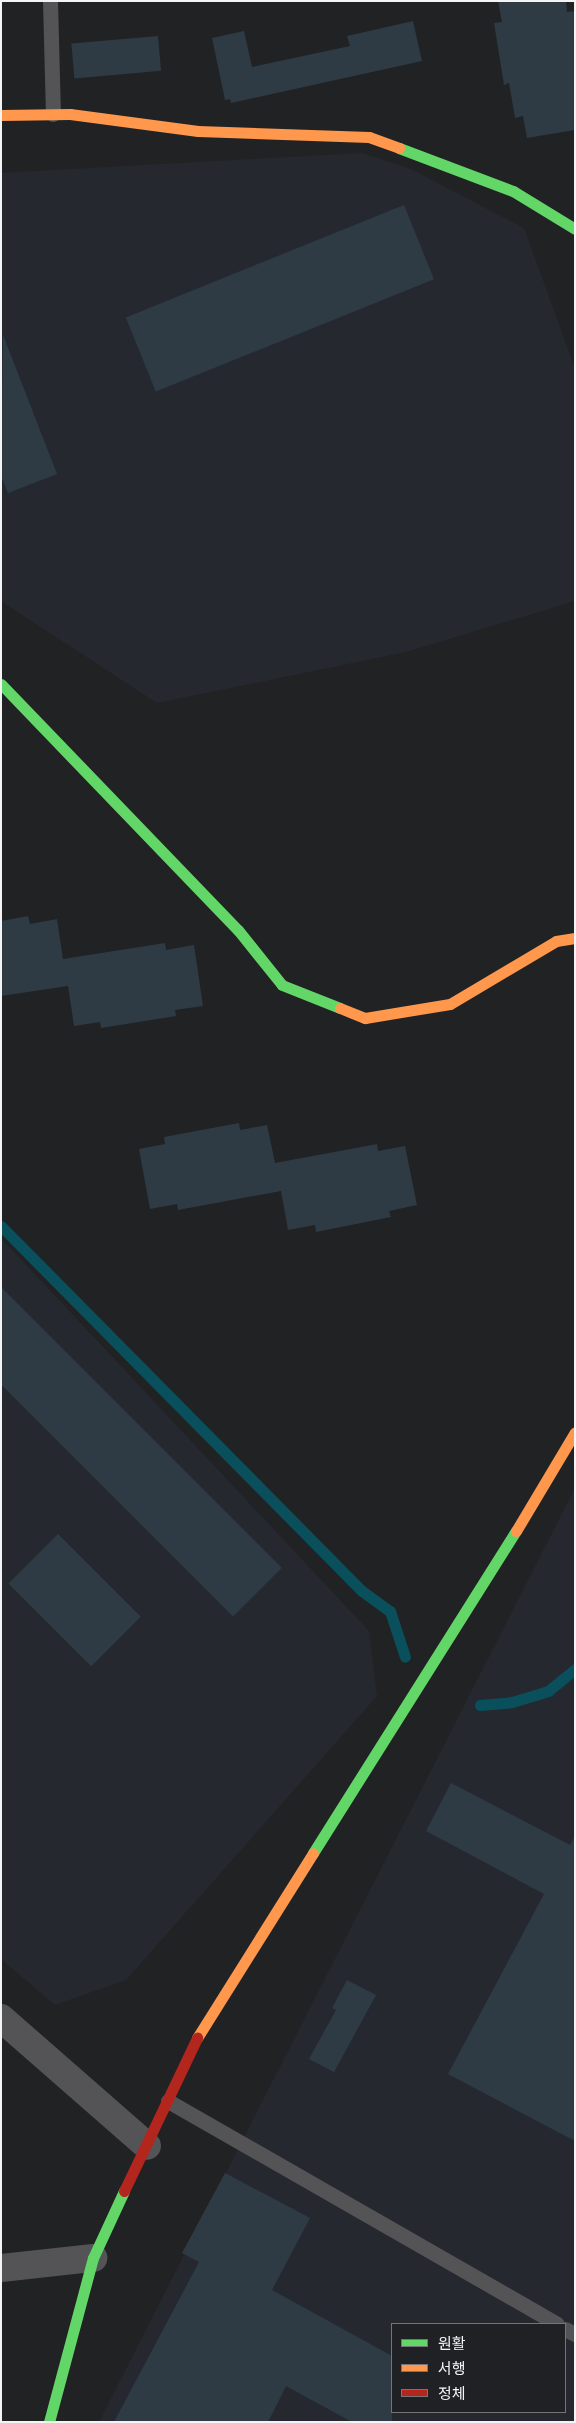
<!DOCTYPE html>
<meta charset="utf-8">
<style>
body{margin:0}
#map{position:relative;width:576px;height:2423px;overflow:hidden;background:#212224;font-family:"Fira Sans Condensed","Noto Sans KR",sans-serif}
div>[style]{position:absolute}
.built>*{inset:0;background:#262830}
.stream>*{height:11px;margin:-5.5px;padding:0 5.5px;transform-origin:5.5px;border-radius:5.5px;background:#0a505c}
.building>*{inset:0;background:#2e3b44;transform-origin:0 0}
.lane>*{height:15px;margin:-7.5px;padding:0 7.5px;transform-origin:7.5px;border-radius:7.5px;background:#545456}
.street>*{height:28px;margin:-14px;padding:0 14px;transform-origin:14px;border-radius:14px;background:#545456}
.fast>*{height:11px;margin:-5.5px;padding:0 5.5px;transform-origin:5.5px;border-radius:5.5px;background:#63d668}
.slow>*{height:11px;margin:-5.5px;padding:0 5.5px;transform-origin:5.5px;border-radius:5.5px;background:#ff974d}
.jam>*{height:11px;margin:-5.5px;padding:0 5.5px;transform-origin:5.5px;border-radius:5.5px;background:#b3261e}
span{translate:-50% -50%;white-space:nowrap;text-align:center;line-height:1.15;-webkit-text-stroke:4.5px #202125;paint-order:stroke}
.frame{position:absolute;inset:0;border:2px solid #f4f4f7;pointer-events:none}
.legend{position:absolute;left:391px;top:2323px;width:175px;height:90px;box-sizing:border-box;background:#202125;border:1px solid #757579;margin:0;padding:6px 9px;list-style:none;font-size:15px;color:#f4f4f7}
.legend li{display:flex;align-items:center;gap:10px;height:25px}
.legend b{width:25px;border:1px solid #757579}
</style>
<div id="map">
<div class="built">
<i style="clip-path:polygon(362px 153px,411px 169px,524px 228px,575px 368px,575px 601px,406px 652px,157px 703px,1px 601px,1px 173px)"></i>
<i style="clip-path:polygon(1px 1238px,369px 1631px,377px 1696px,126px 1980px,55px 2005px,1px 1959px)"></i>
<i style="clip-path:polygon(evenodd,575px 1488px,575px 2422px,99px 2422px,575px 1488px,392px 2324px,565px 2324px,565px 2412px,392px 2412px,392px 2324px)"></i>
</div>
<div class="stream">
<i style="left:1px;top:1226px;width:513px;rotate:45.32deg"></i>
<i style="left:362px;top:1591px;width:34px;rotate:36deg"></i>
<i style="left:390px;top:1611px;width:48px;rotate:71.9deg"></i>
<i style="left:480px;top:1705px;width:32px;rotate:-5deg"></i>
<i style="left:512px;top:1702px;width:38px;rotate:-17deg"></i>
<i style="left:548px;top:1691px;width:35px;rotate:-39deg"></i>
</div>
<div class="building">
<i style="clip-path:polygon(498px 1px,566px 1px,567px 12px,575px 11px,575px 130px,527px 138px,523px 116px,515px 118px,509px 83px,504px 85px,494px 23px,502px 22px)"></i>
<i style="clip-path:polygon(413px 21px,422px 61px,231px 103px,230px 99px,225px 100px,212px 38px,244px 31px,252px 67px,350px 46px,347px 36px)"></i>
<i style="left:158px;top:36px;width:35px;height:87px;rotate:85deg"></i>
<i style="left:404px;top:205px;width:80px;height:300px;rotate:68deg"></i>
<i style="clip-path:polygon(3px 335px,57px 474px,8px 493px,1px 476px)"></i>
<i style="clip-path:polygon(28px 916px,30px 924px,57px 919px,63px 959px,165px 943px,166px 950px,194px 945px,203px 1006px,175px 1010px,176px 1016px,101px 1028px,100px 1022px,74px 1026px,68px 986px,1px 996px,1px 921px)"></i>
<i style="clip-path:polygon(239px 1123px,240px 1130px,267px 1125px,275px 1163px,377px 1144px,378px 1151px,405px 1146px,417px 1205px,389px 1211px,391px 1217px,316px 1232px,315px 1225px,288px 1230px,281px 1191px,178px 1210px,177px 1204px,150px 1209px,139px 1149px,165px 1144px,164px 1137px)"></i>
<i style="left:1px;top:1287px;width:397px;height:69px;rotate:45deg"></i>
<i style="left:58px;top:1534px;width:117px;height:70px;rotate:45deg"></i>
<i style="clip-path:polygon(451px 1783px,570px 1845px,575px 1836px,575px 2141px,448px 2074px,544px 1894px,426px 1831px)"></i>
<i style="clip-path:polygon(347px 1980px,376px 1995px,334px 2072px,309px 2059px,336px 2010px,332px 2008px)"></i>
<i style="clip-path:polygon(225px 2173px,310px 2218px,272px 2290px,392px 2356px,392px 2422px,352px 2422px,286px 2386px,268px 2422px,114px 2422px,199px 2262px,182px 2253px)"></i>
</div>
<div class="lane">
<i style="left:50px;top:1px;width:113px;rotate:88.5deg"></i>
<i style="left:168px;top:2101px;width:448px;rotate:29.8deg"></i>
<i style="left:565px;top:2329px;width:11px;rotate:27deg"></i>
</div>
<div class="street">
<i style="left:1px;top:2018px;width:194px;rotate:41.2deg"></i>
<i style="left:1px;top:2268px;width:93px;rotate:-6.2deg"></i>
</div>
<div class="fast">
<i style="left:399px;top:148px;width:122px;rotate:20.7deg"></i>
<i style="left:513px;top:191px;width:73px;rotate:31.5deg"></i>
<i style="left:1px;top:684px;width:342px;rotate:46.1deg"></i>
<i style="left:238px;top:930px;width:70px;rotate:51.3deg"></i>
<i style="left:282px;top:985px;width:62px;rotate:21.6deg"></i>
<i style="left:313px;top:1853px;width:381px;rotate:-57.8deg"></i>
<i style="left:49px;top:2422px;width:170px;rotate:-75deg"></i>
<i style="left:93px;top:2258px;width:74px;rotate:-65.2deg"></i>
</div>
<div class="slow">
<i style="left:1px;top:115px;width:69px;rotate:-0.8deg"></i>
<i style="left:70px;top:114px;width:129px;rotate:7.6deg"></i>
<i style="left:198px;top:131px;width:171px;rotate:2deg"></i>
<i style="left:369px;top:137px;width:32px;rotate:20deg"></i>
<i style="left:340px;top:1008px;width:27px;rotate:22deg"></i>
<i style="left:365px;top:1018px;width:86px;rotate:-9.4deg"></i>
<i style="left:450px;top:1004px;width:123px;rotate:-30.7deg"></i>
<i style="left:556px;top:941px;width:19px;rotate:-9deg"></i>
<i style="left:516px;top:1531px;width:115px;rotate:-59.2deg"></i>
<i style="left:197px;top:2038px;width:218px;rotate:-57.9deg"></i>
</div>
<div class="jam">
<i style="left:124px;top:2191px;width:170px;rotate:-64.5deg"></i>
</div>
<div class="frame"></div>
<ul class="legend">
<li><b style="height:6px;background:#63d668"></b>원활</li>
<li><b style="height:6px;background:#ff974d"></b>서행</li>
<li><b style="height:6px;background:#b3261e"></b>정체</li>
</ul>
</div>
